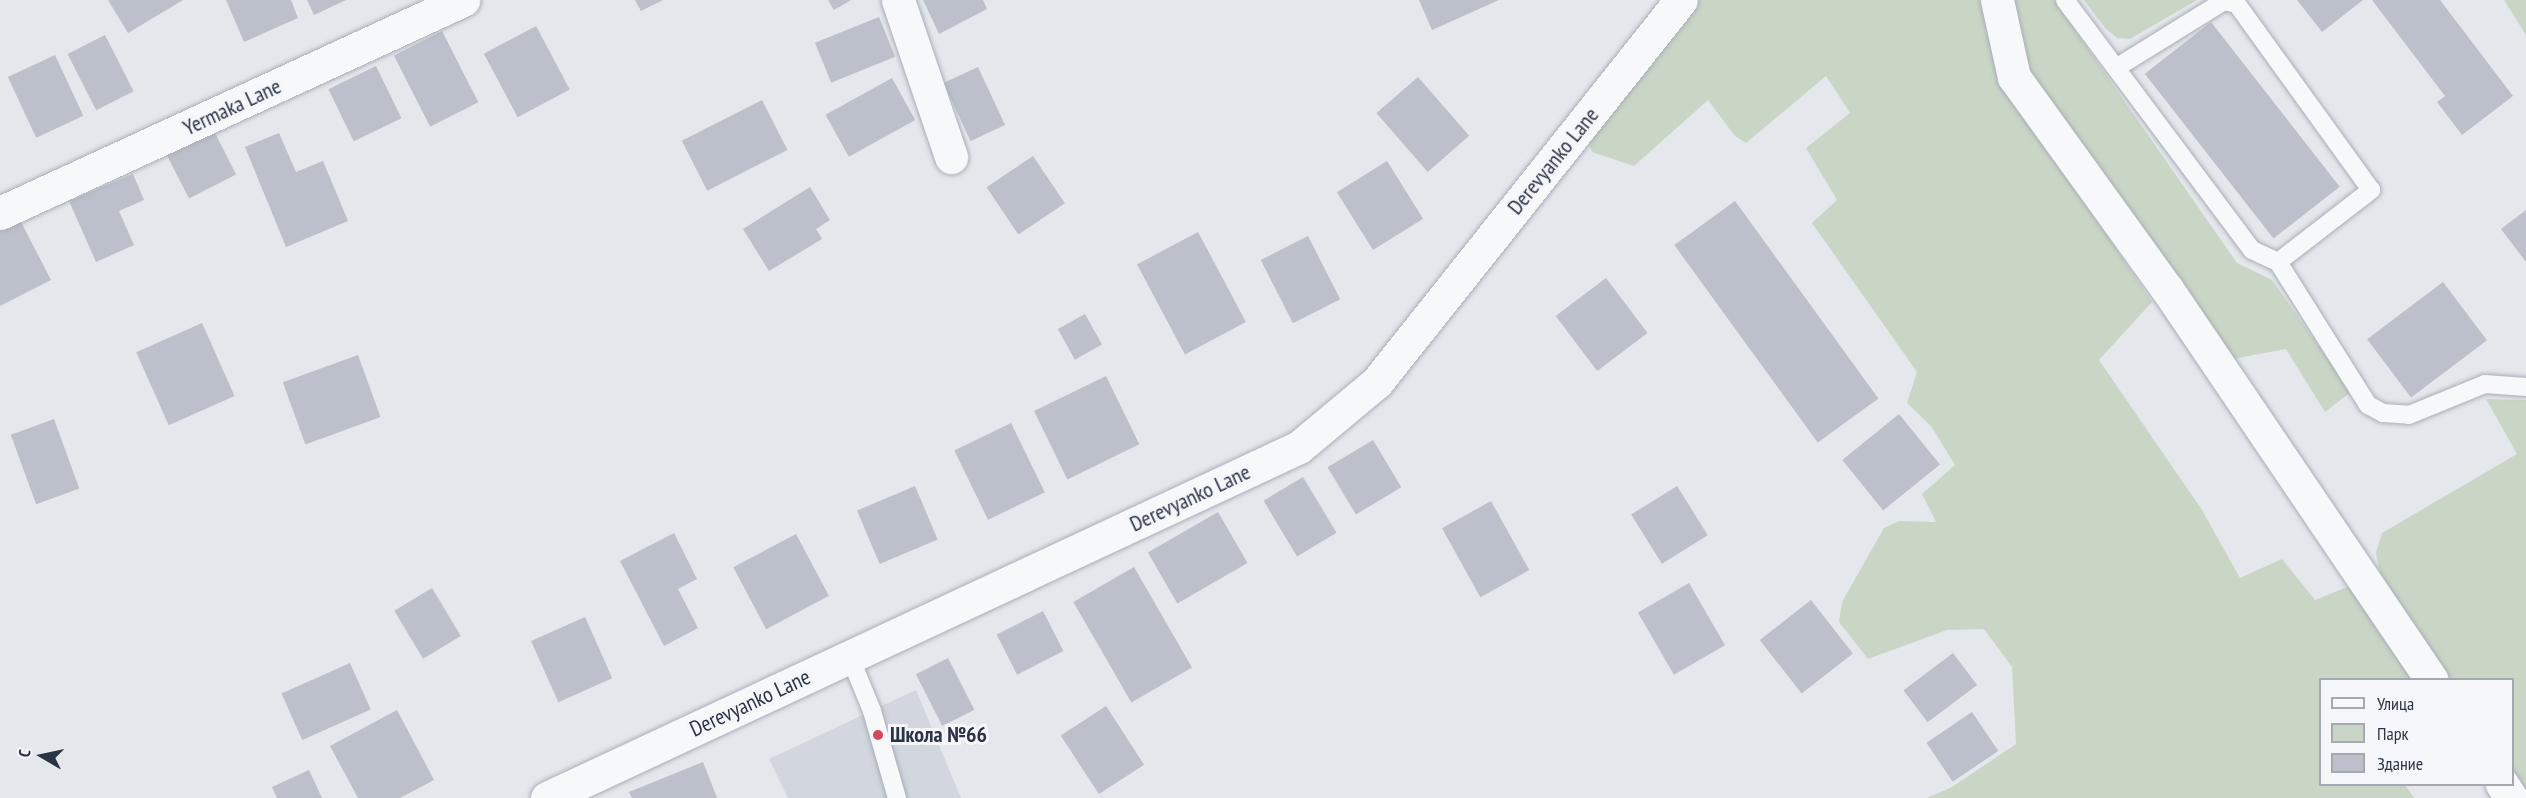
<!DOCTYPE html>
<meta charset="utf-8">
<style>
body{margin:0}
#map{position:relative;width:2526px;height:798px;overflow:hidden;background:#e4e7ec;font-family:"PT Sans Narrow",sans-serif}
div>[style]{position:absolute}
.built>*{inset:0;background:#d2d6de}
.green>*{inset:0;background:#c9d6c5}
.building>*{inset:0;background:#bbc0ca;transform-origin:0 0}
.roads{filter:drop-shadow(0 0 2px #a9aeb7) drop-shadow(0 0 2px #a9aeb7)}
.service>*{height:18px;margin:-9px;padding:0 9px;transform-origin:9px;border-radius:9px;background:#f7f8fa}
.minor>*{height:33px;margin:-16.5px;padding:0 16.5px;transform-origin:16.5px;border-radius:16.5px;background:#f7f8fa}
.dots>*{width:16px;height:16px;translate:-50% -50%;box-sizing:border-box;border:3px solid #f4f6f9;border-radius:50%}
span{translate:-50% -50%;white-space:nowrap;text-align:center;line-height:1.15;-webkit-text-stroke:6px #f4f6f9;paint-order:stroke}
.street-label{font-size:22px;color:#2b3445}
.poi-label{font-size:22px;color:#2b3445;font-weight:700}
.left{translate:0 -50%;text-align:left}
.legend{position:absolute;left:2319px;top:678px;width:195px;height:108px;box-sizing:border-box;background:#f4f6f9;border:2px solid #a4a8b1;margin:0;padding:8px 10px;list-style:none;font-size:18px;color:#2b3445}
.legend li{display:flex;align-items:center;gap:12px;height:30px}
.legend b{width:30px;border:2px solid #a4a8b1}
.north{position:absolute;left:12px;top:726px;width:60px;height:60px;-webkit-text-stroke:4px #f4f6f9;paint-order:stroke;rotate:279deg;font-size:16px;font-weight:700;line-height:24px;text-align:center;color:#2b3445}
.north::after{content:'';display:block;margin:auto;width:21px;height:27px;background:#2b3445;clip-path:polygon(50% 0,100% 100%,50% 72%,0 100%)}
</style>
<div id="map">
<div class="built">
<i style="clip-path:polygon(916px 690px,961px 798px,788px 798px,769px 759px)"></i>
</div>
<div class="green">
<i style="clip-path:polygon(1694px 0,1986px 0,2021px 107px,2152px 302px,2099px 360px,2202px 510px,2240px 578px,2282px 559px,2315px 600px,2352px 585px,2417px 679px,2320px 680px,2320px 784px,2405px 785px,2414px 798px,1927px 798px,1952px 787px,2016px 744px,2012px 667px,1984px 629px,1947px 630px,1868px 659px,1839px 622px,1842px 602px,1884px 528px,1899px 521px,1936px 522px,1922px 494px,1955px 465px,1931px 426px,1907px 403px,1917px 372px,1812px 223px,1837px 200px,1806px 148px,1850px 113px,1826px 76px,1746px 143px,1735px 136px,1708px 100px,1634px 166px,1592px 152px,1585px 134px)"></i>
<i style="clip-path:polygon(2011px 0,2054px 0,2237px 263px,2272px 280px,2351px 392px,2325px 412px,2286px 349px,2232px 359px,2031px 74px)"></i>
<i style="clip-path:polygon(2084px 0,2197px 0,2130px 39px,2117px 38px,2106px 29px)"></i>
<i style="clip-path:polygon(2504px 0,2526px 0,2526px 35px)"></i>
<i style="clip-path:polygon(2486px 399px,2526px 400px,2526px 798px,2513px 777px,2512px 680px,2449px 679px,2380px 573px,2376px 553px,2382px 533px,2517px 454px)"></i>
</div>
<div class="building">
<i style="clip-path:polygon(108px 0,183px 0,128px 33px)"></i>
<i style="clip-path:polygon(226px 0,291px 0,298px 18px,244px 42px)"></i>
<i style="clip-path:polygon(307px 0,346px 0,314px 15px)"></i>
<i style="clip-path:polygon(635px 0,663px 0,641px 11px)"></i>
<i style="clip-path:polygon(828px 0,851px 0,834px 10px)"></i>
<i style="clip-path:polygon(923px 0,983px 0,987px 9px,939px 34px)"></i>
<i style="clip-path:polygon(1419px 0,1499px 0,1432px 30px)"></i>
<i style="clip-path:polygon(2297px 0,2363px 0,2322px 32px)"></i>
<i style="clip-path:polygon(2372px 0,2440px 0,2513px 96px,2462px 135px,2437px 102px,2445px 96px)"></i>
<i style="left:879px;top:17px;width:43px;height:69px;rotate:68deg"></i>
<i style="left:2211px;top:22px;width:209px;height:84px;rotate:52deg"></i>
<i style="left:536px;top:26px;width:72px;height:59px;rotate:62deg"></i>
<i style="left:442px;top:31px;width:80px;height:54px;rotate:63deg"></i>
<i style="left:105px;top:35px;width:63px;height:42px;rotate:63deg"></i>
<i style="left:55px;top:55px;width:67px;height:52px;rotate:65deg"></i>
<i style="left:376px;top:66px;width:58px;height:53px;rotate:64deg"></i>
<i style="left:978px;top:67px;width:64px;height:38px;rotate:65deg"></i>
<i style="left:1418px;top:77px;width:78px;height:55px;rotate:49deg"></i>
<i style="left:892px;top:78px;width:48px;height:76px;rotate:61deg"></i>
<i style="left:762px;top:100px;width:56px;height:90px;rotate:63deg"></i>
<i style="left:213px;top:129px;width:51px;height:53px;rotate:63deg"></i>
<i style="clip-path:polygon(279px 133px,296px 172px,323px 161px,348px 221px,286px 247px,245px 147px)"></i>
<i style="left:1033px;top:156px;width:57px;height:56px;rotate:56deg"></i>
<i style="left:1387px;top:161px;width:68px;height:59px;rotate:58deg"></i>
<i style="clip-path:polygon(133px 174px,144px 200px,119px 211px,134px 245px,96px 262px,69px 201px)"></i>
<i style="clip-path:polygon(810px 187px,830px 220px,816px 229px,822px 239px,769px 271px,743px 229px)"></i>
<i style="left:1735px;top:201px;width:244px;height:75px;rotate:54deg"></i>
<i style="clip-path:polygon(2526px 210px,2526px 262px,2501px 229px)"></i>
<i style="clip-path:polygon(20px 220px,51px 280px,0 306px,0 230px)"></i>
<i style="left:1198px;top:232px;width:102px;height:69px;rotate:62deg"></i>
<i style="left:1308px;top:236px;width:71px;height:53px;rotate:63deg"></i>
<i style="left:1606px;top:278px;width:69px;height:63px;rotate:53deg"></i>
<i style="left:2443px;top:282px;width:73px;height:95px;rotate:53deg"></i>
<i style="left:1085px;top:314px;width:35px;height:31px;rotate:61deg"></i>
<i style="left:202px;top:323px;width:80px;height:72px;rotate:66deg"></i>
<i style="left:358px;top:355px;width:66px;height:80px;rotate:70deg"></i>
<i style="left:1106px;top:376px;width:76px;height:80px;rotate:64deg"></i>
<i style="left:1899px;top:414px;width:65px;height:73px;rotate:51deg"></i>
<i style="left:54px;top:419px;width:74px;height:46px;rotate:70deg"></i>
<i style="left:1011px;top:423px;width:77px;height:63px;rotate:64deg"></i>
<i style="left:1373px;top:440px;width:55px;height:53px;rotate:59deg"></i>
<i style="left:1303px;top:477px;width:65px;height:46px;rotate:59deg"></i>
<i style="left:915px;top:486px;width:58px;height:63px;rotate:67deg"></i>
<i style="left:1677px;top:486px;width:58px;height:54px;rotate:58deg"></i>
<i style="left:1491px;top:501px;width:79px;height:56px;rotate:61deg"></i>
<i style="left:1218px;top:512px;width:59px;height:81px;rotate:60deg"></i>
<i style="clip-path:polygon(674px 533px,697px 579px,678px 589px,698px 628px,664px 646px,620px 561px)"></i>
<i style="left:796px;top:534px;width:70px;height:71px;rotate:62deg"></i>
<i style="left:1134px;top:567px;width:116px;height:70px;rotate:60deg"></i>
<i style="left:1689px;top:583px;width:72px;height:59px;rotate:60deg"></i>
<i style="left:432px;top:588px;width:56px;height:44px;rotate:59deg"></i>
<i style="left:1811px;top:600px;width:68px;height:65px;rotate:52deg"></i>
<i style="left:1043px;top:611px;width:45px;height:52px;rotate:63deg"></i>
<i style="left:585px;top:617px;width:67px;height:59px;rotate:66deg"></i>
<i style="left:1953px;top:653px;width:40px;height:62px;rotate:53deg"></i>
<i style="left:948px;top:658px;width:58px;height:36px;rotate:63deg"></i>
<i style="left:350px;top:663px;width:51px;height:75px;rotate:66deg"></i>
<i style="left:1106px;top:706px;width:70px;height:54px;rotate:57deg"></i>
<i style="clip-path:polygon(397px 710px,434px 780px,400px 798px,358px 798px,330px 746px)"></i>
<i style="left:1972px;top:712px;width:47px;height:55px;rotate:56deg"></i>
<i style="clip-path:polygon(703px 762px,717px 798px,632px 798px,629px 792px)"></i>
<i style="clip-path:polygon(309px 770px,322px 798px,277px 798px,272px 787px)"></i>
</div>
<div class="roads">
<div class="service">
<i style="left:2065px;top:0;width:312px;rotate:53.2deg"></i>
<i style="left:2252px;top:250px;width:29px;rotate:25deg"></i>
<i style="left:2278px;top:262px;width:118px;rotate:-37.7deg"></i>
<i style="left:2371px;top:190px;width:229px;rotate:-125.8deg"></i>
<i style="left:2237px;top:4px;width:13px;rotate:-167deg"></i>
<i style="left:2224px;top:1px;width:127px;rotate:148.2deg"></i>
<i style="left:2278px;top:262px;width:169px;rotate:57.8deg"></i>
<i style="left:2368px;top:405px;width:17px;rotate:28deg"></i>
<i style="left:2383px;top:413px;width:26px;rotate:4deg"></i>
<i style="left:2409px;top:415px;width:82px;rotate:-22.2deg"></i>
<i style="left:2485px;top:384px;width:41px;rotate:4.2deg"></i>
<i style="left:850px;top:657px;width:58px;rotate:67.8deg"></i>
<i style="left:872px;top:711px;width:91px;rotate:74deg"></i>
</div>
<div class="minor">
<i style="left:898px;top:0;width:166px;rotate:71.3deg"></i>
<i style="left:1997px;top:0;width:79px;rotate:77.6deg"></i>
<i style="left:2014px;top:77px;width:261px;rotate:54.2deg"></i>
<i style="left:2167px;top:289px;width:472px;rotate:55.9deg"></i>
<i style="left:0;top:213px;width:510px;rotate:-24.7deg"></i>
<i style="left:2502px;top:784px;width:17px;rotate:57deg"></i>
<i style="left:547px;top:798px;width:830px;rotate:-25.02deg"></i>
<i style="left:1299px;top:447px;width:102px;rotate:-39.8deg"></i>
<i style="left:1377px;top:382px;width:488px;rotate:-51.5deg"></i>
</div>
</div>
<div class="dots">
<i style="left:878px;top:735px;background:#d1495b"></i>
</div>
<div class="street-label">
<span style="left:232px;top:107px;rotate:-25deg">Yermaka Lane</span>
<span style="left:1553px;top:161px;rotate:-51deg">Derevyanko Lane</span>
<span style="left:1190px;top:498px;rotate:-25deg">Derevyanko Lane</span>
<span style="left:750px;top:703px;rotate:-25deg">Derevyanko Lane</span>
</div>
<div class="poi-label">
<span class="left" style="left:890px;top:735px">Школа №66</span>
</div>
<ul class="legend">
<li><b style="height:8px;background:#f7f8fa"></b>Улица</li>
<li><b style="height:16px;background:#c9d6c5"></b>Парк</li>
<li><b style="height:16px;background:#bbc0ca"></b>Здание</li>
</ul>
<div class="north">С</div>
</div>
